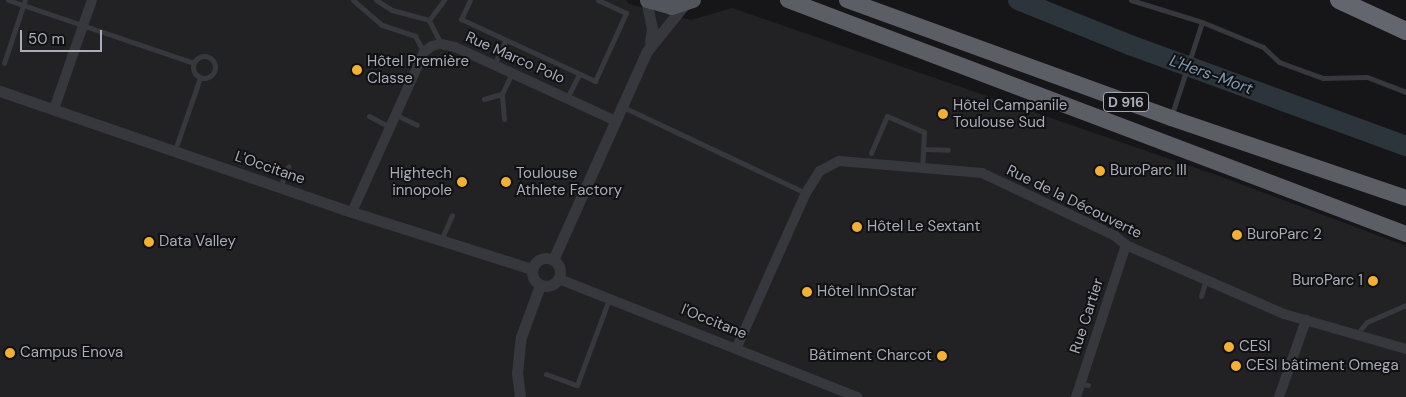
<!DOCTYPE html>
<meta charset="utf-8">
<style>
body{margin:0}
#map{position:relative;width:1406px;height:397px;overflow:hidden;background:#161618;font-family:"DM Sans",sans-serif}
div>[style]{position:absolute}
.built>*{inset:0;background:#222225}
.river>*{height:20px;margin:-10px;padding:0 10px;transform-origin:10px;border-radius:10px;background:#2c353c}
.service>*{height:5px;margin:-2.5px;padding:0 2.5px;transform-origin:2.5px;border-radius:2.5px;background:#37383d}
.service>.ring{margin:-2.5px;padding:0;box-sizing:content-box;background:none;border:5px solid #37383d;border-radius:50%}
.minor>*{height:10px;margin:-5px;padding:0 5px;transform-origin:5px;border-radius:5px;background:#37383d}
.tertiary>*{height:11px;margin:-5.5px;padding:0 5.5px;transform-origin:5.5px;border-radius:5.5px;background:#37383d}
.tertiary>.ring{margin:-5.5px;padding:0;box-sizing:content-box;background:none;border:11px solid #37383d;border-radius:50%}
.primary>*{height:15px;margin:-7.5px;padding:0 7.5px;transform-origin:7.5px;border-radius:7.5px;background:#53555c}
.trunk>*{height:16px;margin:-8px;padding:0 8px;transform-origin:8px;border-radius:8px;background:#5b5e65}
.motorway>*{height:18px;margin:-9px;padding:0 9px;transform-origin:9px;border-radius:9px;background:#63666e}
.dots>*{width:14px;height:14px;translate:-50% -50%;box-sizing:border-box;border:2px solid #111113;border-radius:50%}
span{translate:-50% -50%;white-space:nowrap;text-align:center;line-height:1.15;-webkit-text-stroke:4px #111113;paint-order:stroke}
.shield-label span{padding:1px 4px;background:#111113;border:1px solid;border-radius:4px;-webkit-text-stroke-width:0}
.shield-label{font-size:14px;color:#a8adb8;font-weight:700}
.street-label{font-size:15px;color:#a8adb8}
.poi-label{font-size:15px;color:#a8adb8}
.left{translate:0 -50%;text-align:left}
.right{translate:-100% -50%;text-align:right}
.water-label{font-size:16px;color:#7f9bb3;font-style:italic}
.scale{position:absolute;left:20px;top:30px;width:82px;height:22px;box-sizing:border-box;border:2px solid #a8adb8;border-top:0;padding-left:6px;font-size:15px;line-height:18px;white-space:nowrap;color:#a8adb8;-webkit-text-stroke:4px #111113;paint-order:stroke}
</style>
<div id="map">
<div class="built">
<i style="clip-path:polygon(0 0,626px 0,629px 4px,691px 20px,732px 8px,1222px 177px,1406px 246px,1406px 397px,0 397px)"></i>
</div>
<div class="river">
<i style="left:1018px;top:0;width:121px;rotate:21.9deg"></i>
<i style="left:1130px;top:45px;width:294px;rotate:20.1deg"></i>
</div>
<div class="service">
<i style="left:8px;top:0;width:196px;rotate:18.7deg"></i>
<i style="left:353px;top:0;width:38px;rotate:41deg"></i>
<i style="left:382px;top:25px;width:35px;rotate:18deg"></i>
<i style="left:415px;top:36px;width:18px;rotate:61deg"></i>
<i style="left:376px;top:0;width:19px;rotate:32deg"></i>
<i style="left:392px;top:10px;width:38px;rotate:15deg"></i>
<i style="left:470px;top:0;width:21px;rotate:115deg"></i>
<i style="left:461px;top:19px;width:148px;rotate:24.8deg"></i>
<i style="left:595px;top:81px;width:75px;rotate:-65.5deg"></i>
<i style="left:626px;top:13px;width:31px;rotate:-155deg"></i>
<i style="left:1131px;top:0;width:74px;rotate:17.2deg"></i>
<i style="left:1202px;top:22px;width:66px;rotate:22.3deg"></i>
<i style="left:1263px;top:47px;width:22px;rotate:43deg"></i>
<i style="left:1279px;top:62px;width:47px;rotate:20deg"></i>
<i style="left:1323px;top:78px;width:44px;rotate:-1.3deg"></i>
<i style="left:1367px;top:77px;width:42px;rotate:21deg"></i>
<i style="left:441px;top:44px;width:27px;rotate:-117deg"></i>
<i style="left:429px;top:20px;width:25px;rotate:-53deg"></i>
<i class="ring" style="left:193px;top:56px;width:17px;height:17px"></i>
<i style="left:4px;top:63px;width:66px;rotate:-71.6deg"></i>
<i style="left:494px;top:65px;width:26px;rotate:-65deg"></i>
<i style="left:567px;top:98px;width:27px;rotate:-63deg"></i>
<i style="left:484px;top:99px;width:19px;rotate:-16deg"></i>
<i style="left:623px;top:107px;width:202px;rotate:25.2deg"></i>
<i style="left:396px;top:115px;width:23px;rotate:25deg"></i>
<i style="left:369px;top:116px;width:24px;rotate:28deg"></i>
<i style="left:1171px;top:117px;width:100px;rotate:-71.9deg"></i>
<i style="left:504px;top:119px;width:25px;rotate:-95deg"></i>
<i style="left:502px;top:94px;width:23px;rotate:-65deg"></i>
<i style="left:923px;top:149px;width:25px;rotate:2deg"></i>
<i style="left:175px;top:150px;width:76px;rotate:-70.9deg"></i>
<i style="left:871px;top:153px;width:40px;rotate:-66.6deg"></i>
<i style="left:887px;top:116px;width:40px;rotate:23.4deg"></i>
<i style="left:924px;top:132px;width:36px;rotate:93deg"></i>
<i style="left:280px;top:187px;width:22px;rotate:-68deg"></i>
<i style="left:441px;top:240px;width:27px;rotate:-66deg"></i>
<i style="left:1201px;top:296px;width:17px;rotate:-73deg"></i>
<i style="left:1356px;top:335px;width:17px;rotate:-50deg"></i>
<i style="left:1367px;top:322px;width:43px;rotate:-23.6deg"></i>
<i style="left:546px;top:374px;width:33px;rotate:20deg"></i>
<i style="left:577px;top:385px;width:92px;rotate:-69.6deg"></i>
<i style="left:1081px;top:384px;width:7px;rotate:8deg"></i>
</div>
<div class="minor">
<i style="left:54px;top:109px;width:115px;rotate:-70.8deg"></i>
<i style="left:352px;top:212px;width:175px;rotate:-65.8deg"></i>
<i style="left:424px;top:52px;width:10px;rotate:-37deg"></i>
<i style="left:432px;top:46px;width:9px;rotate:-13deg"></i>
<i style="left:441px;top:44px;width:14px;rotate:12deg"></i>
<i style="left:455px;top:47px;width:177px;rotate:24.7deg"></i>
<i style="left:559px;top:279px;width:321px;rotate:21.6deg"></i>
<i style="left:737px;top:347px;width:169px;rotate:-65.9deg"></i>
<i style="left:806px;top:193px;width:26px;rotate:-58deg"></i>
<i style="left:820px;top:171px;width:21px;rotate:-28deg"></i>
<i style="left:839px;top:161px;width:144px;rotate:4.8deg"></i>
<i style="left:982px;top:173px;width:147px;rotate:25.3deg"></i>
<i style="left:1115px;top:236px;width:14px;rotate:39deg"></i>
<i style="left:1126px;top:245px;width:172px;rotate:23.6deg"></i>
<i style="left:1284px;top:314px;width:127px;rotate:16deg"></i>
<i style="left:1076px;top:397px;width:160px;rotate:-71.8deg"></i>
<i style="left:1279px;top:397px;width:82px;rotate:-70.7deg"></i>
</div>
<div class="tertiary">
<i style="left:646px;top:0;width:30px;rotate:78deg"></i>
<i style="left:652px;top:29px;width:13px;rotate:99deg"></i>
<i style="left:0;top:91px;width:372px;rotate:19deg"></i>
<i style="left:352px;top:212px;width:189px;rotate:17.6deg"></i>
<i class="ring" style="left:532px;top:258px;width:17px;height:17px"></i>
<i style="left:553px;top:260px;width:229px;rotate:-65.8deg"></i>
<i style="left:647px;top:51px;width:60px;rotate:-51deg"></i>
<i style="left:520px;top:397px;width:24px;rotate:-97deg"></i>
<i style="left:517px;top:373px;width:36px;rotate:-84deg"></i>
<i style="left:521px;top:337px;width:55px;rotate:-69.9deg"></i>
</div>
<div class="primary">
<i style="left:647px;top:0;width:25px;rotate:16deg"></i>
<i style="left:671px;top:7px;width:23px;rotate:-18deg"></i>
</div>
<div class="trunk">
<i style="left:788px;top:0;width:661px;rotate:20.74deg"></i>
<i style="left:847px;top:0;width:345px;rotate:20deg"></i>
<i style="left:1171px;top:118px;width:248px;rotate:18.8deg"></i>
</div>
<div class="motorway">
<i style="left:1339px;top:0;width:74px;rotate:24.8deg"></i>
</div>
<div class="dots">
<i style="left:357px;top:70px;background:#f2b134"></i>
<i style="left:943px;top:114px;background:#f2b134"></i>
<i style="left:1100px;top:171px;background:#f2b134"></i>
<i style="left:462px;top:182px;background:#f2b134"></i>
<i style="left:506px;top:182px;background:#f2b134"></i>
<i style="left:857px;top:227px;background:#f2b134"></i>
<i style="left:1237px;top:235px;background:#f2b134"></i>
<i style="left:149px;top:242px;background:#f2b134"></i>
<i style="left:1373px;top:281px;background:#f2b134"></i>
<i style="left:807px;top:292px;background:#f2b134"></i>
<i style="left:1229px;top:347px;background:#f2b134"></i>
<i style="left:10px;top:353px;background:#f2b134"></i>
<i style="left:942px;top:356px;background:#f2b134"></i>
<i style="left:1236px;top:366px;background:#f2b134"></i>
</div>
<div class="shield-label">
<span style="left:1126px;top:102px">D 916</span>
</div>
<div class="street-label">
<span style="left:515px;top:58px;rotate:24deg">Rue Marco Polo</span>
<span style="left:270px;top:168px;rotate:19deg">L'Occitane</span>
<span style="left:1074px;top:202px;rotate:26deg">Rue de la Découverte</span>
<span style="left:1087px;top:316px;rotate:-72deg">Rue Cartier</span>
<span style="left:714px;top:322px;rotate:22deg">l'Occitane</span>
</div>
<div class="poi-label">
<span class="left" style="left:367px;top:70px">Hôtel Première<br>Classe</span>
<span class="left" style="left:953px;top:114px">Hôtel Campanile<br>Toulouse Sud</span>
<span class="left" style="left:1110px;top:171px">BuroParc III</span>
<span class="right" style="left:452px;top:182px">Hightech<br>innopole</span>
<span class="left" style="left:516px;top:182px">Toulouse<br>Athlete Factory</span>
<span class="left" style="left:867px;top:227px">Hôtel Le Sextant</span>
<span class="left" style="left:1247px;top:235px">BuroParc 2</span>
<span class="left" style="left:159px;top:242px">Data Valley</span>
<span class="right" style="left:1363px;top:281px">BuroParc 1</span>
<span class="left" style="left:817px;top:292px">Hôtel InnOstar</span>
<span class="left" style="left:1239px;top:347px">CESI</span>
<span class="left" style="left:20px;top:353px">Campus Enova</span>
<span class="right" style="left:932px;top:356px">Bâtiment Charcot</span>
<span class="left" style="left:1246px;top:366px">CESI bâtiment Omega</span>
</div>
<div class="water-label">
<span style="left:1211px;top:75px;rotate:20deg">L'Hers-Mort</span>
</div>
<div class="scale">50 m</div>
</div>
